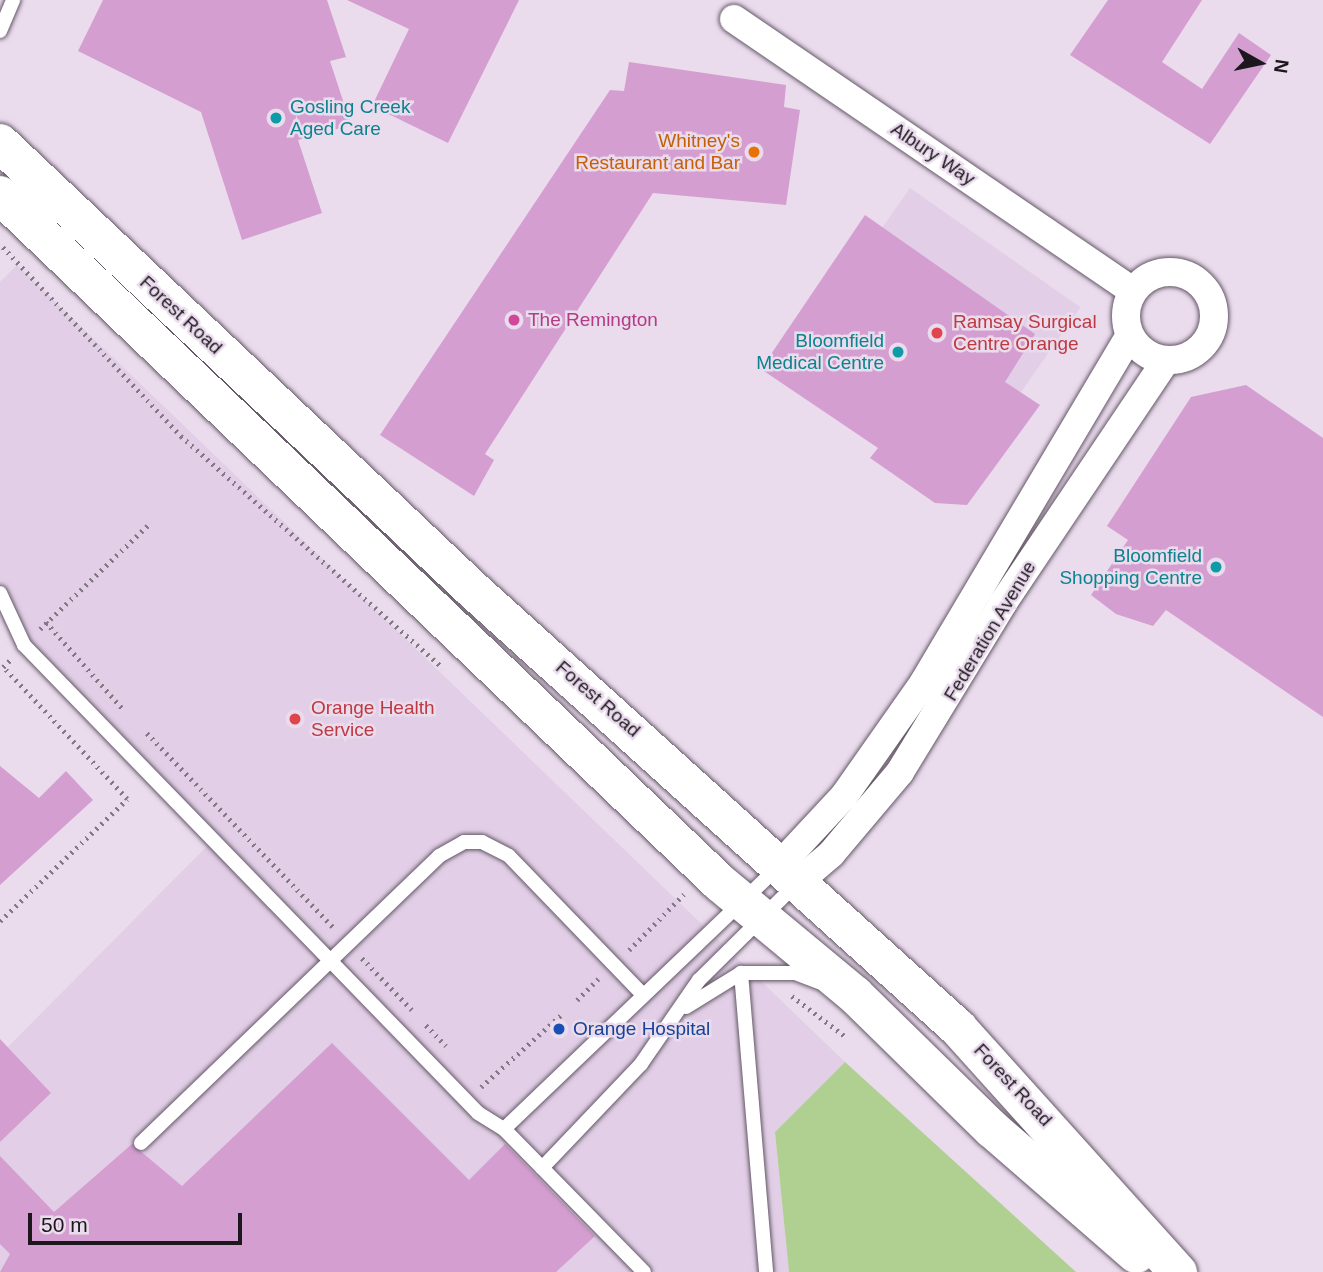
<!DOCTYPE html>
<style>
body{margin:0}
#map{position:relative;width:1323px;height:1272px;overflow:hidden;background:#eadbed;font-family:Arial,sans-serif}
div>[style]{position:absolute}
.built>*{inset:0;background:#e2cfe7;transform-origin:0 0}
.green>*{inset:0;background:#afd091}
.building>*{inset:0;background:#d59ed0}
.path>*{height:4.5px;margin-top:-2.25px;transform-origin:0;background:repeating-linear-gradient(90deg,#837985 0 2px,transparent 0 7px)}
.roads{filter:drop-shadow(0 0 2px #645867) drop-shadow(0 0 2px #645867)}
.service>*{height:14px;margin:-7px;padding:0 7px;transform-origin:7px;border-radius:7px;background:#fff}
.minor>*{height:28px;margin:-14px;padding:0 14px;transform-origin:14px;border-radius:14px;background:#fff}
.minor>.ring{margin:-14px;padding:0;box-sizing:content-box;background:none;border:28px solid #fff;border-radius:50%}
.secondary>*{height:38px;margin:-19px;padding:0 19px;transform-origin:19px;border-radius:19px;background:#fff}
.dots>*{width:19px;height:19px;translate:-50% -50%;box-sizing:border-box;border:4px solid #eadbed;border-radius:50%}
span{translate:-50% -50%;white-space:nowrap;text-align:center;line-height:1.15;-webkit-text-stroke:5px #eadbed;paint-order:stroke}
.culture-label{font-size:19px;color:#0d838f}
.left{translate:0 -50%;text-align:left}
.right{translate:-100% -50%;text-align:right}
.food-label{font-size:19px;color:#c56008}
.street-label{font-size:19px;color:#1c171d}
.hotel-label{font-size:19px;color:#b23c85}
.health-label{font-size:19px;color:#be3a42}
.transit-label{font-size:19px;color:#164399}
.north{position:absolute;left:1225px;top:28px;width:70px;height:70px;-webkit-text-stroke:5px #eadbed;paint-order:stroke;rotate:99deg;font-size:19px;font-weight:700;line-height:28px;text-align:center;color:#1c171d}
.north::after{content:'';display:block;margin:auto;width:24px;height:32px;background:#1c171d;clip-path:polygon(50% 0,100% 100%,50% 72%,0 100%)}
.scale{position:absolute;left:28px;top:1213px;width:214px;height:32px;box-sizing:border-box;border:4px solid #1c171d;border-top:0;padding-left:9px;font-size:21px;line-height:24px;white-space:nowrap;color:#1c171d;-webkit-text-stroke:5px #eadbed;paint-order:stroke}
</style>
<div id="map">
<div class="built">
<i style="left:910px;top:188px;width:208px;height:208px;rotate:35deg"></i>
<i style="clip-path:polygon(17px 265px,845px 1062px,775px 1132px,789px 1272px,0 1272px,0 1055px,210px 843px,0 606px,0 282px)"></i>
</div>
<div class="green">
<i style="clip-path:polygon(845px 1062px,1076px 1272px,789px 1272px,775px 1132px)"></i>
</div>
<div class="building">
<i style="clip-path:polygon(103px 0,327px 0,346px 57px,330px 61px,351px 125px,298px 140px,322px 213px,242px 240px,201px 112px,78px 51px)"></i>
<i style="clip-path:polygon(347px 0,519px 0,448px 143px,372px 106px,409px 29px)"></i>
<i style="clip-path:polygon(1108px 0,1202px 0,1162px 62px,1202px 89px,1239px 33px,1271px 55px,1210px 144px,1070px 55px)"></i>
<i style="clip-path:polygon(629px 62px,786px 85px,784px 107px,800px 110px,786px 205px,653px 193px,485px 454px,494px 460px,474px 496px,380px 435px,610px 90px,624px 91px)"></i>
<i style="clip-path:polygon(865px 215px,1035px 334px,1005px 382px,1040px 405px,967px 505px,935px 503px,870px 458px,878px 448px,761px 369px)"></i>
<i style="clip-path:polygon(1246px 385px,1323px 438px,1323px 717px,1166px 610px,1153px 626px,1116px 614px,1091px 595px,1128px 540px,1107px 526px,1191px 397px)"></i>
<i style="clip-path:polygon(0 766px,39px 798px,66px 771px,93px 800px,0 885px)"></i>
<i style="clip-path:polygon(0 1039px,51px 1093px,0 1142px)"></i>
<i style="clip-path:polygon(332px 1043px,469px 1180px,505px 1144px,595px 1236px,556px 1272px,0 1272px,10px 1254px,0 1244px,0 1156px,54px 1212px,132px 1144px,182px 1186px)"></i>
</div>
<div class="path">
<i style="left:3px;top:247px;width:260px;rotate:46.7deg"></i>
<i style="left:181px;top:436px;width:350px;rotate:41.5deg"></i>
<i style="left:46px;top:622px;width:115px;rotate:48.5deg"></i>
<i style="left:40px;top:629px;width:153px;rotate:-43.9deg"></i>
<i style="left:147px;top:733px;width:270px;rotate:46.2deg"></i>
<i style="left:0;top:921px;width:176px;rotate:-43.8deg"></i>
<i style="left:127px;top:799px;width:181px;rotate:-133.2deg"></i>
<i style="left:3px;top:667px;width:11px;rotate:-45deg"></i>
<i style="left:629px;top:950px;width:78px;rotate:-45.5deg"></i>
<i style="left:362px;top:958px;width:72px;rotate:46.1deg"></i>
<i style="left:792px;top:996px;width:68px;rotate:37.2deg"></i>
<i style="left:577px;top:1000px;width:30px;rotate:-45deg"></i>
<i style="left:426px;top:1025px;width:29px;rotate:46deg"></i>
<i style="left:481px;top:1087px;width:109px;rotate:-42deg"></i>
</div>
<div class="roads">
<div class="service">
<i style="left:0;top:31px;width:34px;rotate:-67deg"></i>
<i style="left:0;top:593px;width:57px;rotate:65.2deg"></i>
<i style="left:24px;top:645px;width:652px;rotate:45.87deg"></i>
<i style="left:478px;top:1113px;width:31px;rotate:32deg"></i>
<i style="left:504px;top:1129px;width:200px;rotate:45.6deg"></i>
<i style="left:741px;top:973px;width:300px;rotate:85.2deg"></i>
<i style="left:686px;top:1007px;width:65px;rotate:-31.7deg"></i>
<i style="left:741px;top:973px;width:54px"></i>
<i style="left:795px;top:973px;width:26px;rotate:21deg"></i>
<i style="left:504px;top:1129px;width:378px;rotate:-43.7deg"></i>
<i style="left:141px;top:1143px;width:414px;rotate:-43.9deg"></i>
<i style="left:439px;top:856px;width:29px;rotate:-29deg"></i>
<i style="left:464px;top:842px;width:18px"></i>
<i style="left:482px;top:842px;width:30px;rotate:27deg"></i>
<i style="left:509px;top:856px;width:193px;rotate:46deg"></i>
<i style="left:542px;top:1168px;width:144px;rotate:-46.4deg"></i>
<i style="left:641px;top:1064px;width:102px;rotate:-55.4deg"></i>
<i style="left:699px;top:980px;width:136px;rotate:-44.7deg"></i>
</div>
<div class="minor">
<i style="left:734px;top:19px;width:482px;rotate:34.3deg"></i>
<i class="ring" style="left:1126px;top:272px;width:60px;height:60px"></i>
<i style="left:777px;top:868px;width:98px;rotate:-47.1deg"></i>
<i style="left:844px;top:796px;width:139px;rotate:-54.9deg"></i>
<i style="left:924px;top:682px;width:401px;rotate:-59.3deg"></i>
<i style="left:796px;top:884px;width:46px;rotate:-40.6deg"></i>
<i style="left:831px;top:854px;width:107px;rotate:-49.9deg"></i>
<i style="left:900px;top:772px;width:198px;rotate:-58.6deg"></i>
<i style="left:1003px;top:603px;width:290px;rotate:-56.1deg"></i>
</div>
<div class="secondary">
<i style="left:0;top:143px;width:651px;rotate:43.38deg"></i>
<i style="left:473px;top:590px;width:654px;rotate:42.08deg"></i>
<i style="left:958px;top:1028px;width:329px;rotate:48deg"></i>
<i style="left:0;top:195px;width:996px;rotate:43.7deg"></i>
<i style="left:720px;top:883px;width:175px;rotate:39.7deg"></i>
<i style="left:855px;top:995px;width:192px;rotate:44.4deg"></i>
<i style="left:992px;top:1129px;width:191px;rotate:41deg"></i>
</div>
</div>
<div class="dots">
<i style="left:276px;top:118px;background:#0f9aa8"></i>
<i style="left:754px;top:152px;background:#e8710a"></i>
<i style="left:514px;top:320px;background:#d1479c"></i>
<i style="left:937px;top:333px;background:#e0444e"></i>
<i style="left:898px;top:352px;background:#0f9aa8"></i>
<i style="left:1216px;top:567px;background:#0f9aa8"></i>
<i style="left:295px;top:719px;background:#e0444e"></i>
<i style="left:559px;top:1029px;background:#1a4fb4"></i>
</div>
<div class="culture-label">
<span class="left" style="left:290px;top:118px">Gosling Creek<br>Aged Care</span>
<span class="right" style="left:884px;top:352px">Bloomfield<br>Medical Centre</span>
<span class="right" style="left:1202px;top:567px">Bloomfield<br>Shopping Centre</span>
</div>
<div class="food-label">
<span class="right" style="left:740px;top:152px">Whitney's<br>Restaurant and Bar</span>
</div>
<div class="street-label">
<span style="left:933px;top:154px;rotate:34deg">Albury Way</span>
<span style="left:181px;top:315px;rotate:43deg">Forest Road</span>
<span style="left:990px;top:631px;rotate:-59deg">Federation Avenue</span>
<span style="left:598px;top:699px;rotate:41deg">Forest Road</span>
<span style="left:1013px;top:1085px;rotate:47deg">Forest Road</span>
</div>
<div class="hotel-label">
<span class="left" style="left:528px;top:320px">The Remington</span>
</div>
<div class="health-label">
<span class="left" style="left:953px;top:333px">Ramsay Surgical<br>Centre Orange</span>
<span class="left" style="left:311px;top:719px">Orange Health<br>Service</span>
</div>
<div class="transit-label">
<span class="left" style="left:573px;top:1029px">Orange Hospital</span>
</div>
<div class="north">N</div>
<div class="scale">50 m</div>
</div>
